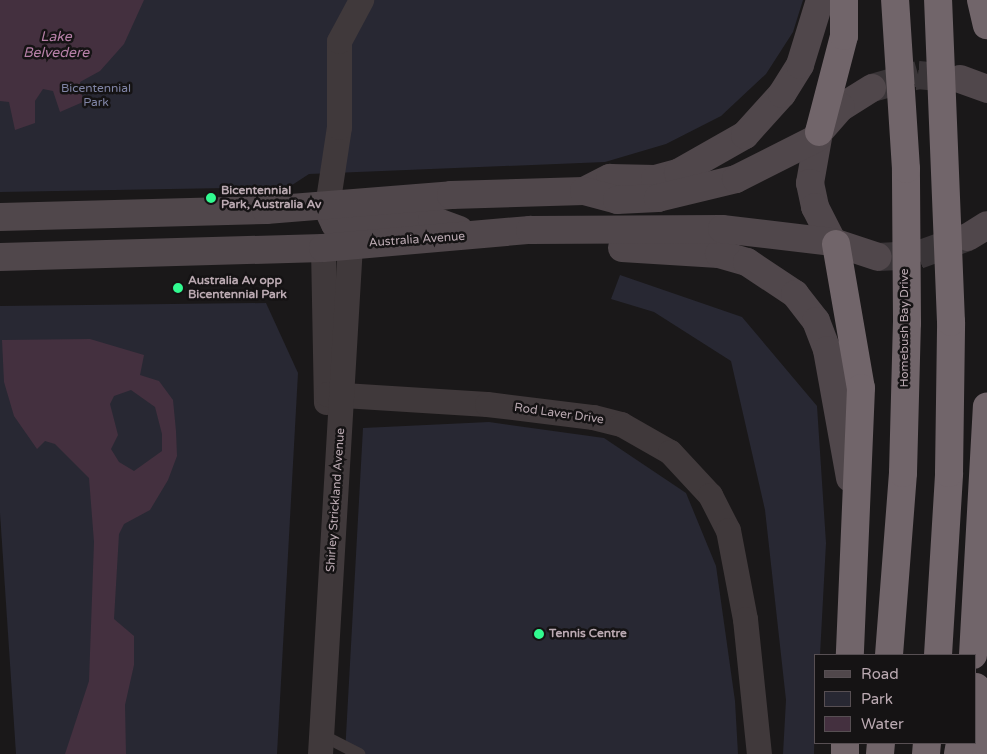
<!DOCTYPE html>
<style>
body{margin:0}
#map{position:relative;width:987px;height:754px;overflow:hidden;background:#1a1819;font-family:"Varela Round",sans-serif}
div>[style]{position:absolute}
.green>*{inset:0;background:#282833}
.water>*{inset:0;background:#44303f}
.secondary-tunnel>*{height:28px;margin-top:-14px;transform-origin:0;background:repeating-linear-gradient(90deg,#3a3538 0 28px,transparent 0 42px)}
.lane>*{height:12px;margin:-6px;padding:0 6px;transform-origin:6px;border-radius:6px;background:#40393b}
.street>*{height:25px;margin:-12.5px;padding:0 12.5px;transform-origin:12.5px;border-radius:12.5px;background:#40393b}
.secondary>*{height:28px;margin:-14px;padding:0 14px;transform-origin:14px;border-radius:14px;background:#50474b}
.highway>*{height:28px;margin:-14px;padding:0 14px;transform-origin:14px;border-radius:14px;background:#71656a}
.dots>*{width:14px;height:14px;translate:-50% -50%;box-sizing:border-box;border:2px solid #151314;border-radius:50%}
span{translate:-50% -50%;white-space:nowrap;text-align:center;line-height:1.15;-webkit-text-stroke:5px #151314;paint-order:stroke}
.park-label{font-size:12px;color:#8085a6}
.poi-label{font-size:12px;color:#bbaab2;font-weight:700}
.left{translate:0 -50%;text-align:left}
.street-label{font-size:12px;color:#bbaab2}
.water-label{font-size:14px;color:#b780a8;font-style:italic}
.legend{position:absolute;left:814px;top:654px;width:162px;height:90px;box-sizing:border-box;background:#151314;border:1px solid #574f53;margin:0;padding:6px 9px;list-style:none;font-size:15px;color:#bbaab2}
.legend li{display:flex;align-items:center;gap:10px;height:25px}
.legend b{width:25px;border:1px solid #574f53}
</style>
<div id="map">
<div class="green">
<i style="clip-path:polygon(0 0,803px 0,793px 32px,766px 74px,721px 116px,666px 144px,605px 162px,309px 174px,289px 187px,0 192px)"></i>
<i style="clip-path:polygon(620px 275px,742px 317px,817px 406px,826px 543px,820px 655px,816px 655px,814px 754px,783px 754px,786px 700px,765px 510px,731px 361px,654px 312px,611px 299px)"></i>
<i style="clip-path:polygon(266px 303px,298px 373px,277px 754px,16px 754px,0 513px,0 306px)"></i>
<i style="clip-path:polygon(489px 422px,604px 438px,686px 493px,716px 566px,735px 701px,738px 754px,345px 754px,363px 428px)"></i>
</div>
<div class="water">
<i style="clip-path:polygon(0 0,144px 0,124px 44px,100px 71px,80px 82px,83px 102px,60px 112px,53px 91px,43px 89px,35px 101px,35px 123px,15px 130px,9px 102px,0 101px)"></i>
<i style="clip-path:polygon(evenodd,90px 339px,144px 355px,140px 375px,159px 381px,173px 400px,176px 431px,177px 456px,168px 480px,150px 510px,124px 524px,119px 534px,114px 619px,134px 636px,134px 665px,125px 705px,126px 754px,65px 754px,89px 681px,94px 542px,89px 478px,55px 444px,45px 441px,37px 449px,14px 416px,4px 382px,2px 340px,90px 339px,131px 390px,155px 407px,162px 434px,162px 451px,134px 471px,119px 462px,111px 449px,118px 435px,110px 404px,114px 396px,131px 390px)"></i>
</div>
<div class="secondary-tunnel">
<i style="left:872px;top:88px;width:48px;rotate:-15.8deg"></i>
<i style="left:918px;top:75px;width:42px;rotate:5.4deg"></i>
<i style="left:878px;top:257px;width:40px;rotate:-2.9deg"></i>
<i style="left:918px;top:255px;width:53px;rotate:-19.8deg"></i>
</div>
<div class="lane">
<i style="left:322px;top:735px;width:42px;rotate:27.2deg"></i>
</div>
<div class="street">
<i style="left:327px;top:206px;width:80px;rotate:-81.4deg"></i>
<i style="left:339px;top:127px;width:86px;rotate:-90deg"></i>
<i style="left:339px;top:41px;width:47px;rotate:-61.8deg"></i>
<i style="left:323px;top:248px;width:154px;rotate:88.9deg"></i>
<i style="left:327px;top:394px;width:160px;rotate:3.6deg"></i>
<i style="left:487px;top:404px;width:107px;rotate:7deg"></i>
<i style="left:593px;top:417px;width:29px;rotate:14deg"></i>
<i style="left:621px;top:424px;width:56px;rotate:29.7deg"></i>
<i style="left:670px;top:452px;width:59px;rotate:47.1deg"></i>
<i style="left:710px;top:495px;width:39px;rotate:63deg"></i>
<i style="left:728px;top:530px;width:91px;rotate:79.2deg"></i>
<i style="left:745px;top:619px;width:136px;rotate:84.1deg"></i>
<i style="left:320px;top:754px;width:510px;rotate:-86.63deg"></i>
</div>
<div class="secondary">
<i style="left:960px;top:79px;width:29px;rotate:20deg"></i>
<i style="left:872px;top:88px;width:36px;rotate:148deg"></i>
<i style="left:841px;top:107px;width:33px;rotate:131deg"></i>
<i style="left:819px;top:132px;width:52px;rotate:100deg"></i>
<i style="left:810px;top:183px;width:25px;rotate:78deg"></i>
<i style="left:815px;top:207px;width:39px;rotate:63deg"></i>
<i style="left:833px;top:242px;width:47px;rotate:18.4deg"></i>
<i style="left:584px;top:191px;width:29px;rotate:-27deg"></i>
<i style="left:610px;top:178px;width:45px;rotate:1.3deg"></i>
<i style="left:655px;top:179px;width:24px;rotate:-15deg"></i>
<i style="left:678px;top:173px;width:77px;rotate:-29.6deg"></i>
<i style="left:745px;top:135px;width:55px;rotate:-47.9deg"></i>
<i style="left:782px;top:94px;width:34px;rotate:-58deg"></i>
<i style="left:800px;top:65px;width:68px;rotate:-72.9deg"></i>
<i style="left:327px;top:207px;width:19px;rotate:65deg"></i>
<i style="left:335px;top:224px;width:97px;rotate:-2.4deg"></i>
<i style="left:432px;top:220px;width:29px;rotate:20deg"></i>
<i style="left:0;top:217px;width:266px;rotate:-1.5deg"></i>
<i style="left:266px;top:210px;width:186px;rotate:-4.6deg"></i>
<i style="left:451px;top:195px;width:133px;rotate:-1.7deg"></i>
<i style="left:584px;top:191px;width:34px;rotate:15deg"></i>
<i style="left:617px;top:200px;width:41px;rotate:-2.8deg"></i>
<i style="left:658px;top:198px;width:80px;rotate:-13.7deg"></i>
<i style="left:736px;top:179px;width:91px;rotate:-26.8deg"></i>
<i style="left:968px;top:237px;width:22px;rotate:-32deg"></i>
<i style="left:622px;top:248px;width:97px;rotate:3.5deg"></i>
<i style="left:719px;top:254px;width:29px;rotate:16deg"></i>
<i style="left:747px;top:262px;width:58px;rotate:33.7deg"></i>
<i style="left:795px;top:294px;width:34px;rotate:52deg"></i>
<i style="left:816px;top:321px;width:31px;rotate:69deg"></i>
<i style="left:827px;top:350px;width:130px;rotate:79.8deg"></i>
<i style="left:0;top:257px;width:323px;rotate:-1.6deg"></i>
<i style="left:323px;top:248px;width:208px;rotate:-5deg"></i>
<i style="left:530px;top:230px;width:192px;rotate:-0.3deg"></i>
<i style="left:722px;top:229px;width:112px;rotate:6.7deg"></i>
</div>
<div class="highway">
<i style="left:981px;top:0;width:26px;rotate:77deg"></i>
<i style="left:819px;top:132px;width:99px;rotate:-75.4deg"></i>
<i style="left:844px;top:36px;width:36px;rotate:-90deg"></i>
<i style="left:836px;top:244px;width:146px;rotate:80.2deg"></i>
<i style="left:861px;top:388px;width:267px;rotate:92.4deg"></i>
<i style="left:889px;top:655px;width:183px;rotate:-85.6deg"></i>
<i style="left:903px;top:473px;width:150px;rotate:-88.5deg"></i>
<i style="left:907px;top:323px;width:154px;rotate:-90.4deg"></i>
<i style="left:906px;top:169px;width:169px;rotate:-93.7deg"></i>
<i style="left:938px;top:655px;width:182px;rotate:-86.5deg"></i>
<i style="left:949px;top:473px;width:151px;rotate:-89.2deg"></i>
<i style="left:951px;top:322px;width:322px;rotate:-92.3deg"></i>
<i style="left:973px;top:655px;width:249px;rotate:-86.8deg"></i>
<i style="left:976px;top:687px;width:67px;rotate:88.3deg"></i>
<i style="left:845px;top:754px;width:11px;rotate:-90deg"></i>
<i style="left:880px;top:754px;width:11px;rotate:-85deg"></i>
<i style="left:926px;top:754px;width:11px;rotate:-85deg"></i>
<i style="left:958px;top:754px;width:11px;rotate:-80deg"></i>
</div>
<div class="dots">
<i style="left:211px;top:198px;background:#31fa90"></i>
<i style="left:178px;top:288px;background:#31fa90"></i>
<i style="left:539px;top:634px;background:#31fa90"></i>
</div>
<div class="park-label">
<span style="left:96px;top:96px">Bicentennial<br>Park</span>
</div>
<div class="poi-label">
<span class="left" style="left:221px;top:198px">Bicentennial<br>Park, Australia Av</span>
<span class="left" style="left:188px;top:288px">Australia Av opp<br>Bicentennial Park</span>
<span class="left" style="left:549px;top:634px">Tennis Centre</span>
</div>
<div class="street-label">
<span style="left:417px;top:240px;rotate:-4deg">Australia Avenue</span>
<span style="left:905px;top:328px;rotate:-90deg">Homebush Bay Drive</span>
<span style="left:559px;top:414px;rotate:8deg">Rod Laver Drive</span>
<span style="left:336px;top:500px;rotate:-86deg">Shirley Strickland Avenue</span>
</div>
<div class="water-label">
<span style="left:56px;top:45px">Lake<br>Belvedere</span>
</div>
<ul class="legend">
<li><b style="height:6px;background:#50474b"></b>Road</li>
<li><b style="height:14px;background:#282833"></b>Park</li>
<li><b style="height:14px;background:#44303f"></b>Water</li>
</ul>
</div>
